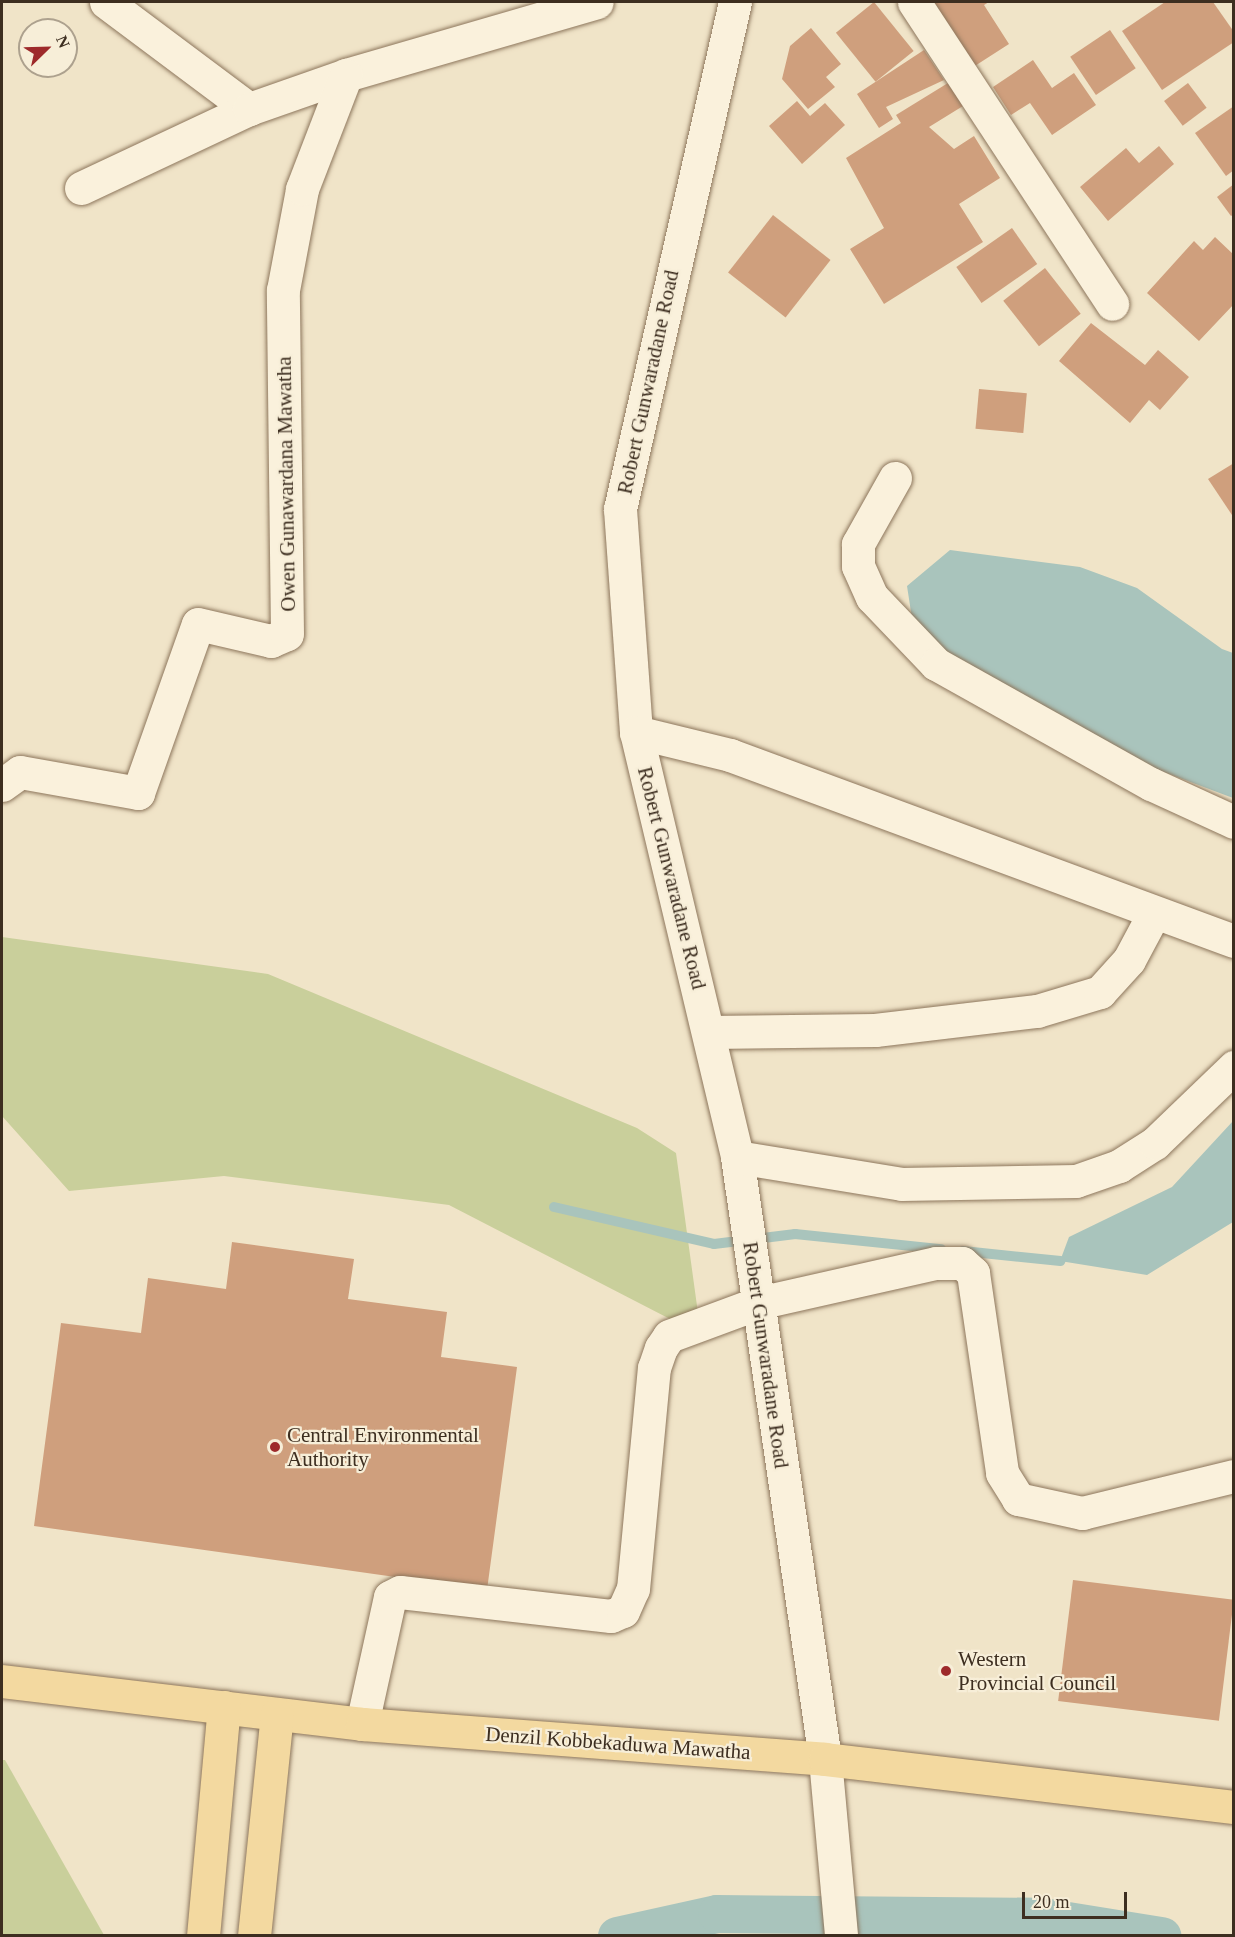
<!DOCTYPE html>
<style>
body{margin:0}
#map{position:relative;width:1235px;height:1937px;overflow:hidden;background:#f0e4c8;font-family:"Times New Roman",serif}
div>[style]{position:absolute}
.green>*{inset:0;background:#c9cf9b}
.water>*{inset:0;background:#a9c4bc}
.stream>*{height:10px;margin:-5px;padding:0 5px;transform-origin:5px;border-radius:5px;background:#a9c4bc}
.canal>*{height:38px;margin:-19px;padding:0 19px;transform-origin:19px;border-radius:19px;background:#a9c4bc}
.building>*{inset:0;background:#cf9f7d;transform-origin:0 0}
.roads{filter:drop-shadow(0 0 2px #8d765c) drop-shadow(0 0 2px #8d765c)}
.minor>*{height:33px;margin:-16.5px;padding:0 16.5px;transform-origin:16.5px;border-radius:16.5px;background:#faf1dc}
.major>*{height:33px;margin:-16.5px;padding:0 16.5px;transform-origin:16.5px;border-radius:16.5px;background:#f3d9a0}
.dots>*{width:16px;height:16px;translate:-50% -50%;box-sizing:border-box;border:3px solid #f7eed8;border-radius:50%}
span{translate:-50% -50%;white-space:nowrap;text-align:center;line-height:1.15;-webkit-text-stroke:4.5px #f7eed8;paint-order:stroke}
.street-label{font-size:21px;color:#3d2e20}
.poi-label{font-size:21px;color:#3d2e20}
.left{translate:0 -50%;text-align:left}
.frame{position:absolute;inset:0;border:3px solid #3d2e20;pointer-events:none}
.north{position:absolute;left:18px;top:18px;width:60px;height:60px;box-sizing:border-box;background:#f7eed8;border:2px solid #ada18e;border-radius:50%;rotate:67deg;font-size:16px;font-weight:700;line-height:24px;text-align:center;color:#3d2e20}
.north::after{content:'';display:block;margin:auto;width:21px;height:27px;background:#9e2a2b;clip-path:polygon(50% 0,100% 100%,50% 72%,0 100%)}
.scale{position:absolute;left:1022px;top:1892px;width:105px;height:27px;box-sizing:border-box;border:3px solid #3d2e20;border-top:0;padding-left:8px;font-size:18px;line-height:21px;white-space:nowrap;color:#3d2e20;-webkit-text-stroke:4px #f7eed8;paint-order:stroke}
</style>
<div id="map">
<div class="green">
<i style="clip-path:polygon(2px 937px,268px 974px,637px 1128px,676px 1153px,701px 1335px,449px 1205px,224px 1176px,69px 1191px,2px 1116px)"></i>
<i style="clip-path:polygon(2px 1760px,5px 1760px,104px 1935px,2px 1935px)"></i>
</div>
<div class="water">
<i style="clip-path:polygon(950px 550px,1080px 567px,1137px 588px,1222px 649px,1233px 653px,1233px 798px,1015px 716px,913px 625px,907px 586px)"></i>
<i style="clip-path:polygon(1233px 1121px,1233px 1222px,1147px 1275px,1060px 1261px,1069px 1237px,1172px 1187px)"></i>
</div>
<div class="stream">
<i style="left:554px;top:1207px;width:164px;rotate:13deg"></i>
<i style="left:714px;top:1244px;width:82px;rotate:-7deg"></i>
<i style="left:795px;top:1234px;width:147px;rotate:5.9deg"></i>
<i style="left:963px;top:1251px;width:98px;rotate:5.9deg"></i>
</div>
<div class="canal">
<i style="left:617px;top:1936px;width:102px;rotate:-12.4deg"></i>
<i style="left:717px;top:1914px;width:326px;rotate:0.5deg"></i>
<i style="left:1043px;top:1917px;width:121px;rotate:9.1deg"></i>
</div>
<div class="building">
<i style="left:874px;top:2px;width:63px;height:49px;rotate:51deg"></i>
<i style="clip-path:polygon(923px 2px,989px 2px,984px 5px,1009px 44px,967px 71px)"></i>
<i style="clip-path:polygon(1165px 2px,1213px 2px,1234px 32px,1234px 42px,1162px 90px,1122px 31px)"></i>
<i style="clip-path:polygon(811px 28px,841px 64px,826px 77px,835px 87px,808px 109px,782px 79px,790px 46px)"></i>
<i style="left:1110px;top:30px;width:46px;height:48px;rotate:56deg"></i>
<i style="clip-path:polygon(924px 50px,944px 80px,886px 107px,893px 119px,879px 128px,857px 94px)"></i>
<i style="clip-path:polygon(1033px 60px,1052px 88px,1074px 73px,1096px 105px,1052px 135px,1030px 103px,1011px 115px,993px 87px)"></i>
<i style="clip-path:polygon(948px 83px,963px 106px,929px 127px,954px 149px,974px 136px,1000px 178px,959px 204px,983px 242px,884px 304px,850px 249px,884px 228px,846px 158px,901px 123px,896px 115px)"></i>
<i style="left:1188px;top:83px;width:31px;height:30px;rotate:53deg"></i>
<i style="clip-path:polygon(797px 101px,810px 116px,825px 103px,845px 125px,802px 164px,769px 126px)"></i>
<i style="clip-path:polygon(1234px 106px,1234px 170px,1226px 176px,1195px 133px)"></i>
<i style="clip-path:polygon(1159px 146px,1174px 164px,1108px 221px,1080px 187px,1126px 148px,1139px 163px)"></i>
<i style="clip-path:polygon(1234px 184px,1234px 214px,1231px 216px,1217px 197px)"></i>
<i style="left:773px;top:215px;width:73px;height:73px;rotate:38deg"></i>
<i style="left:1012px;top:228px;width:44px;height:68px;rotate:55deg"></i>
<i style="clip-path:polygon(1215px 237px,1234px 255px,1234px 304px,1199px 341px,1147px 293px,1194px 241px,1203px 250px)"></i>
<i style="left:1045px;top:268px;width:58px;height:53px;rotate:52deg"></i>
<i style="clip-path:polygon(1091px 323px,1145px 365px,1158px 350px,1189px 377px,1160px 410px,1149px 400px,1130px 423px,1059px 361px)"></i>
<i style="left:979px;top:389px;width:48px;height:40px;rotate:5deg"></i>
<i style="clip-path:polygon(1234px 463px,1234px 518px,1208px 479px)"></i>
<i style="clip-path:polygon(232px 1242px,354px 1259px,348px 1299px,447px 1312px,441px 1357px,517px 1367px,487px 1590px,34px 1526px,61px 1323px,141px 1333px,148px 1278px,226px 1289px)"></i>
<i style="left:1073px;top:1580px;width:162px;height:122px;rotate:7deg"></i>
</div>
<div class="roads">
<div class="minor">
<i style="left:106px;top:2px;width:179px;rotate:36.8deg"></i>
<i style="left:735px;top:2px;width:520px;rotate:102.78deg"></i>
<i style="left:620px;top:509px;width:224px;rotate:85.9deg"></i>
<i style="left:636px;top:732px;width:437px;rotate:76.6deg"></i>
<i style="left:737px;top:1157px;width:608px;rotate:81.68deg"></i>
<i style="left:825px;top:1759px;width:178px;rotate:84.8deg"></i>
<i style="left:914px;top:2px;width:361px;rotate:56.7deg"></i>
<i style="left:81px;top:188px;width:186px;rotate:-25.2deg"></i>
<i style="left:249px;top:109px;width:103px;rotate:-19.3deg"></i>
<i style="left:346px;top:75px;width:261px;rotate:-16.2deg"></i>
<i style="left:895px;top:478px;width:76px;rotate:119.3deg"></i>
<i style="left:858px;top:544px;width:22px;rotate:90deg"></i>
<i style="left:858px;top:566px;width:34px;rotate:66deg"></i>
<i style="left:872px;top:597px;width:93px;rotate:46.3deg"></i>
<i style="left:936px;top:664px;width:246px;rotate:29.2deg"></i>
<i style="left:1151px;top:784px;width:91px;rotate:24.6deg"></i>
<i style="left:636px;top:732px;width:97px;rotate:13.7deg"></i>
<i style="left:730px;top:755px;width:537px;rotate:20.26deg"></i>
<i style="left:2px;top:785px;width:22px;rotate:-36deg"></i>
<i style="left:20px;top:772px;width:120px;rotate:10.1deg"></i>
<i style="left:138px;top:793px;width:179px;rotate:-70.5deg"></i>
<i style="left:198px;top:624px;width:75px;rotate:13.1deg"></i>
<i style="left:271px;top:641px;width:17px;rotate:-24deg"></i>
<i style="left:287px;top:634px;width:344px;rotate:-90.7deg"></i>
<i style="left:283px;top:290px;width:103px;rotate:-79.3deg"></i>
<i style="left:302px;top:189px;width:122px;rotate:-68.9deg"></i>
<i style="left:709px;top:1032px;width:166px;rotate:-0.7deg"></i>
<i style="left:875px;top:1030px;width:163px;rotate:-6.7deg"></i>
<i style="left:1037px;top:1011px;width:66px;rotate:-16.8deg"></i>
<i style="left:1100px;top:992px;width:43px;rotate:-47.8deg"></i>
<i style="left:1129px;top:960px;width:53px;rotate:-62deg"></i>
<i style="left:737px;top:1157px;width:166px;rotate:9.3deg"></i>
<i style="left:901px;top:1184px;width:175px;rotate:-1deg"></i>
<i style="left:1076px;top:1181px;width:46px;rotate:-19.2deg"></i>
<i style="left:1119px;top:1166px;width:43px;rotate:-32.6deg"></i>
<i style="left:1155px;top:1143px;width:110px;rotate:-43.9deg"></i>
<i style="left:362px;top:1724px;width:130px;rotate:-77.6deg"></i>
<i style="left:390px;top:1597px;width:11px;rotate:-27deg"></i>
<i style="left:400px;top:1592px;width:212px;rotate:6.5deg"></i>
<i style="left:611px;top:1616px;width:13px;rotate:-23deg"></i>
<i style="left:623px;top:1611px;width:24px;rotate:-66deg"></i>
<i style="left:633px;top:1589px;width:222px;rotate:-84.6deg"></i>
<i style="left:654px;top:1368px;width:21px;rotate:-71deg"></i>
<i style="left:661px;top:1348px;width:14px;rotate:-56deg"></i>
<i style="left:669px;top:1336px;width:95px;rotate:-20.3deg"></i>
<i style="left:758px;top:1303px;width:182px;rotate:-12.7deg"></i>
<i style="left:936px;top:1263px;width:26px"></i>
<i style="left:962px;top:1263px;width:15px;rotate:42deg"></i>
<i style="left:973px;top:1273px;width:202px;rotate:81.7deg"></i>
<i style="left:1002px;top:1473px;width:31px;rotate:58deg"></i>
<i style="left:1018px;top:1499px;width:66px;rotate:12.3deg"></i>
<i style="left:1082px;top:1513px;width:156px;rotate:-13.7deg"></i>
</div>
<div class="major">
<i style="left:2px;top:1681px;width:363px;rotate:6.8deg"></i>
<i style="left:362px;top:1724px;width:464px;rotate:4.3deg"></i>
<i style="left:825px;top:1759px;width:412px;rotate:6.7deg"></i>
<i style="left:203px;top:1936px;width:230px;rotate:-84.8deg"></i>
<i style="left:254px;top:1936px;width:223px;rotate:-84.1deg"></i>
</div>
</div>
<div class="dots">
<i style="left:275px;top:1447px;background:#9e2a2b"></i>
<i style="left:946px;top:1671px;background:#9e2a2b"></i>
</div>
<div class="street-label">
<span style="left:648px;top:382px;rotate:-78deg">Robert Gunwaradane Road</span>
<span style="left:286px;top:484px;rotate:-91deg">Owen Gunawardana Mawatha</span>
<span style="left:672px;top:878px;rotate:76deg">Robert Gunwaradane Road</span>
<span style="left:766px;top:1355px;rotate:82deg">Robert Gunwaradane Road</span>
<span style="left:618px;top:1743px;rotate:4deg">Denzil Kobbekaduwa Mawatha</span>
</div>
<div class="poi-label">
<span class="left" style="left:287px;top:1447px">Central Environmental<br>Authority</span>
<span class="left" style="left:958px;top:1671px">Western<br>Provincial Council</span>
</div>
<div class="frame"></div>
<div class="north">N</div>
<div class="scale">20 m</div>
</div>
